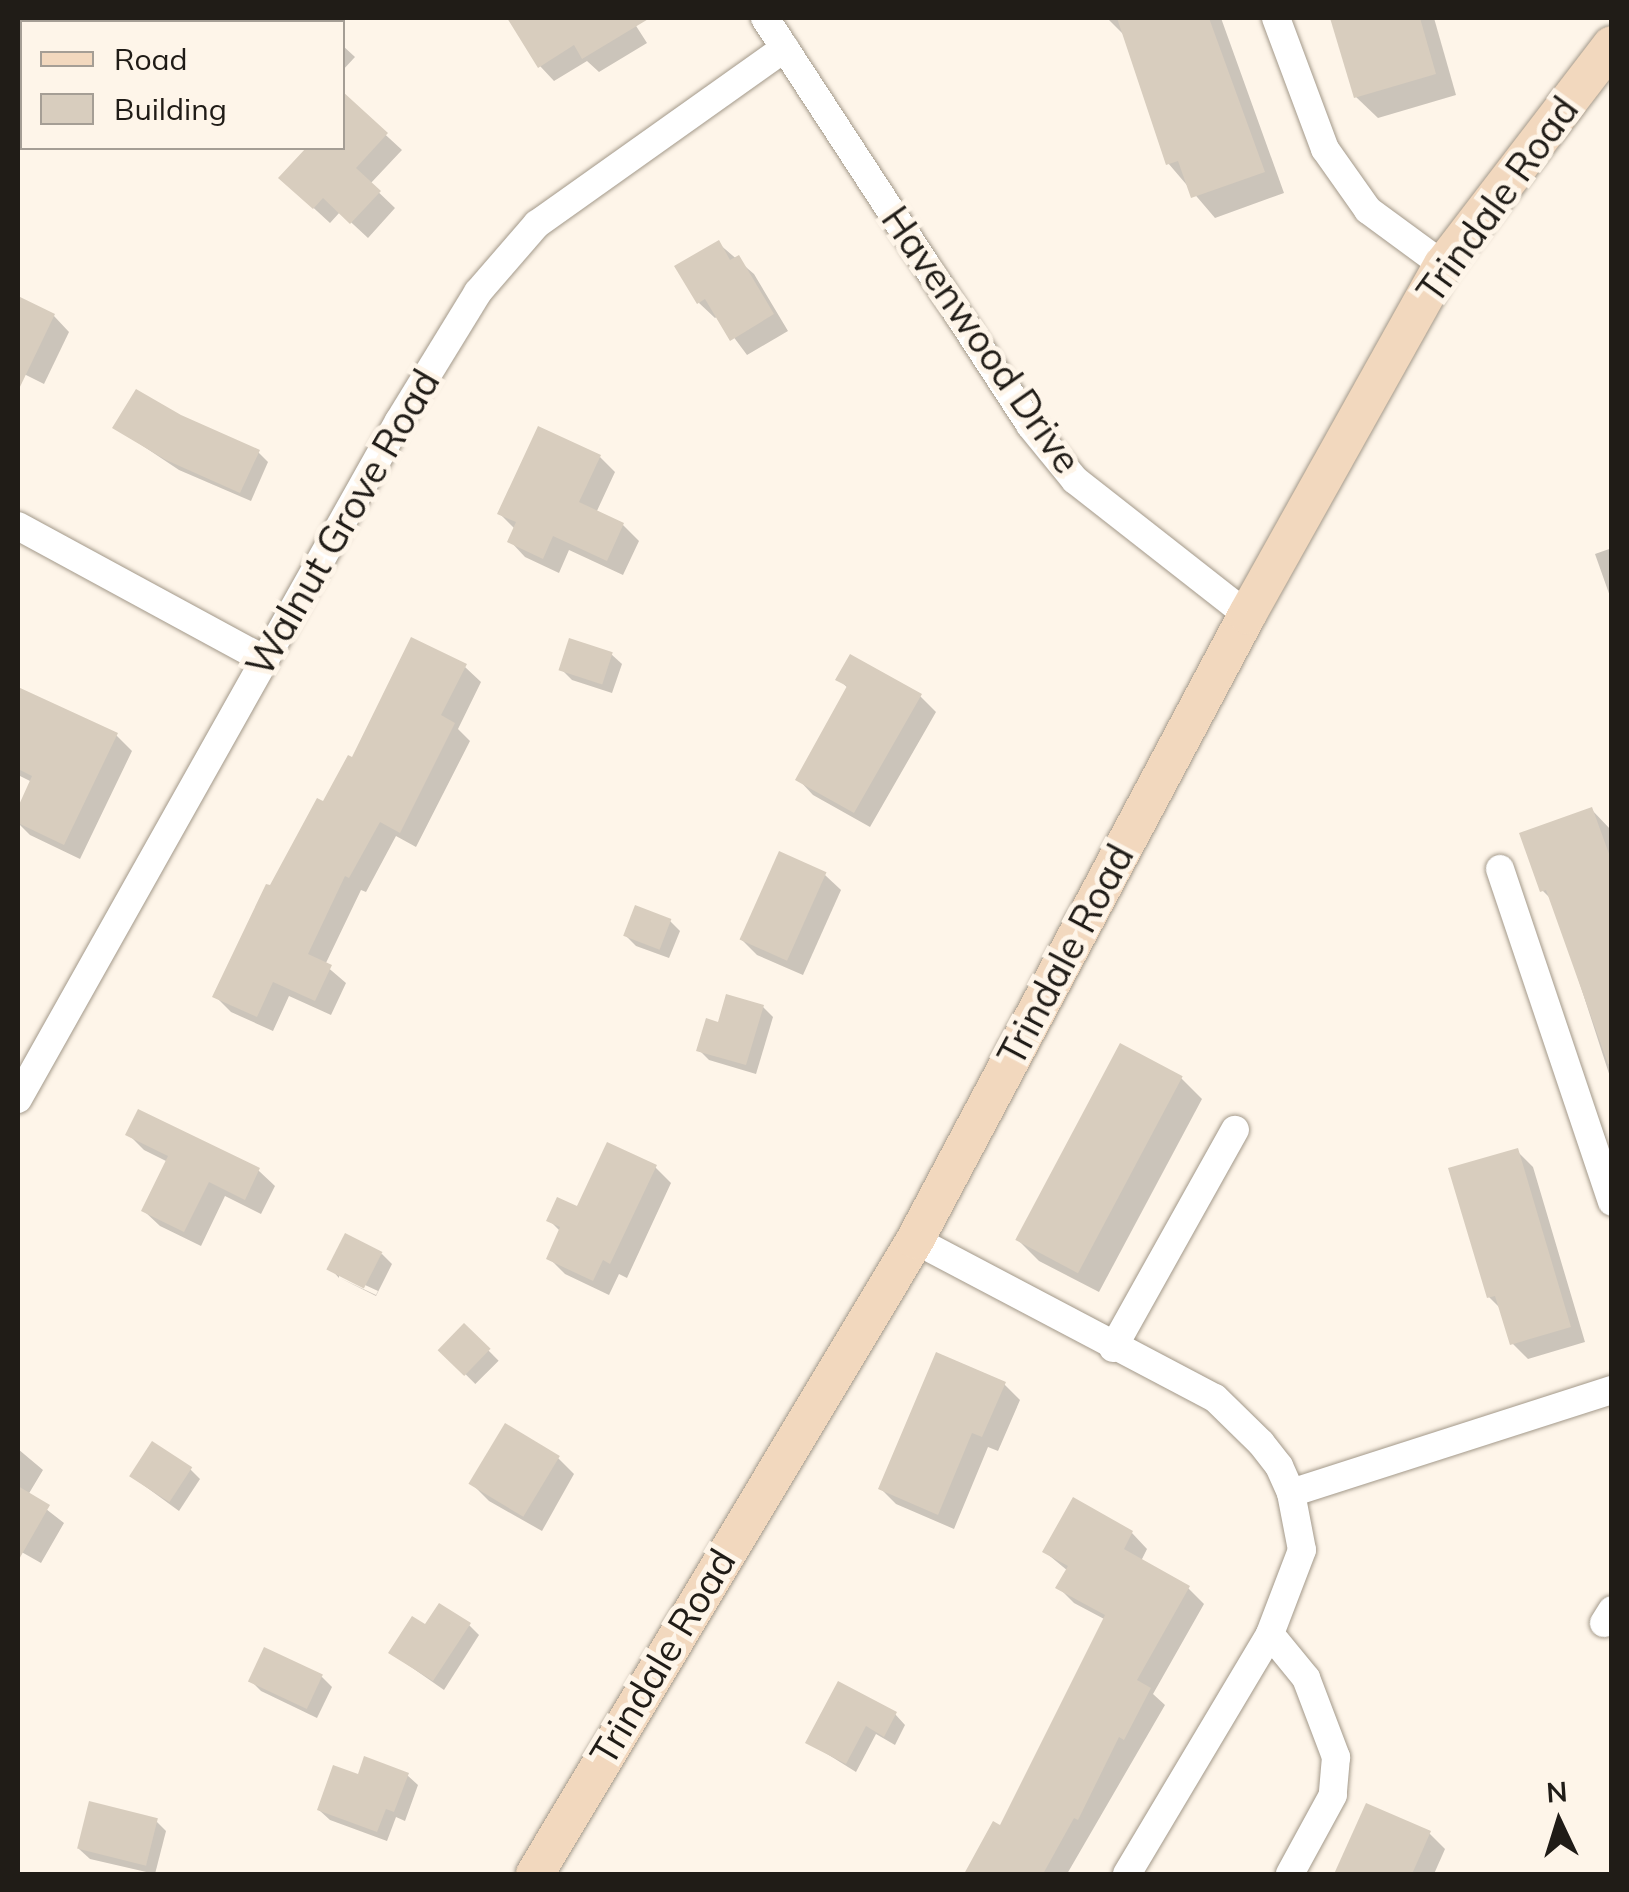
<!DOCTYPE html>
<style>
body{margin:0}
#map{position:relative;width:1629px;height:1892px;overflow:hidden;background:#fef5e9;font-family:Mulish,sans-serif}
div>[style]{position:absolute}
.shadow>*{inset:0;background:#0003;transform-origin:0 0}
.building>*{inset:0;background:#d8cdbe;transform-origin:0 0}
.roads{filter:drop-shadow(0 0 2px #a3998a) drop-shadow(0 0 2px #a3998a)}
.street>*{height:28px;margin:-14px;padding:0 14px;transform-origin:14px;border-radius:14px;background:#fff}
.secondary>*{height:38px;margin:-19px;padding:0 19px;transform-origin:19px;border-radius:19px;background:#f2d8be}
span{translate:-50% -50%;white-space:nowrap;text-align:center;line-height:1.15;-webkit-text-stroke:10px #fef5e9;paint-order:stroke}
.street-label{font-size:38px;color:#201c17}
.frame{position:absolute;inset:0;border:20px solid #201c17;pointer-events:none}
.legend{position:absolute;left:20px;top:20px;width:325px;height:130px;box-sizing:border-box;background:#fef5e9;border:2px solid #a59e95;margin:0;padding:12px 18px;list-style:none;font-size:30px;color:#201c17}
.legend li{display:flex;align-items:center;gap:20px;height:50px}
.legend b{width:50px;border:2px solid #a59e95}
.north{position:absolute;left:1509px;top:1772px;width:100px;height:100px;-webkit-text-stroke:8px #fef5e9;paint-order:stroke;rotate:356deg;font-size:28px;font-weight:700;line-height:40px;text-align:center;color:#201c17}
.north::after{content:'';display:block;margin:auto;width:35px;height:45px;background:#201c17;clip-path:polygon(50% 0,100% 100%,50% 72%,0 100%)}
</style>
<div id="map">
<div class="shadow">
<i style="clip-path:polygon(510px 18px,631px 18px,647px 43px,599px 72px,587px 61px,554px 81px,540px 66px)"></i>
<i style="clip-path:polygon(1107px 18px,1221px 18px,1284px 193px,1215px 218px,1168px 163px,1125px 36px)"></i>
<i style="clip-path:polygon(1333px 18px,1434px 18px,1456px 95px,1378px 118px,1356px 97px)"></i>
<i style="clip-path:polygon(342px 45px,355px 57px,342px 71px)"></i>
<i style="clip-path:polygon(351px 103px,402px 150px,370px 184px,395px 208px,368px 238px,340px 212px,330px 223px,281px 178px,309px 148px,342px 148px)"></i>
<i style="clip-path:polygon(718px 243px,754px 274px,788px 331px,747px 355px,718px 316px,715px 318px,699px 303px)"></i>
<i style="clip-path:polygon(18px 299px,54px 316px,69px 332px,44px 384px,18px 371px)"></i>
<i style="clip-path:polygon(180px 417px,258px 452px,268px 462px,251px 501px,179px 470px,116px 428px)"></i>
<i style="clip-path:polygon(600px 457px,615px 472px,596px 513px,623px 525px,639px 541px,623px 575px,569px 550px,559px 573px,525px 557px,510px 541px,515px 529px,500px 514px)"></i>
<i style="clip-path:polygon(1612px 548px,1612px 602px,1595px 554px)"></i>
<i style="clip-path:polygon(611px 654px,622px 664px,612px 693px,572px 680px,562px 670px)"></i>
<i style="clip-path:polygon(465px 667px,481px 682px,458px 729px,470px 741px,416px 847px,396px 836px,366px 892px,361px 890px,325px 965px,346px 983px,331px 1015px,289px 996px,273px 1031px,231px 1012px,215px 996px,271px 889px,324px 804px,354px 761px)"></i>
<i style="clip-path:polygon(838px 679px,920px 696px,936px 712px,870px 827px,813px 795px,798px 779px,849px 689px)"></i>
<i style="clip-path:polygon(18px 690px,116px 735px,132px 751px,80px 859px,30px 835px,18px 823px,32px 782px,18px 775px)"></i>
<i style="clip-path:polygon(1592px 810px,1611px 830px,1612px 1083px,1553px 901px,1542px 890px)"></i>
<i style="clip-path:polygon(825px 875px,841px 890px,803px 975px,757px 955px,741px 939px)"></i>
<i style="clip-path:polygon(670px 921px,680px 931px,669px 958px,636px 946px,626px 936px)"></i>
<i style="clip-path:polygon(763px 1007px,773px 1017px,756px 1074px,709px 1060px,699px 1050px,720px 1025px)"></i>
<i style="clip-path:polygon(1181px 1078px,1202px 1099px,1099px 1292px,1039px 1261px,1018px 1240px)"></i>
<i style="clip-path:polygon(139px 1112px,259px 1171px,275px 1186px,261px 1214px,225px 1196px,201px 1246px,160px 1226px,144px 1211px,168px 1162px,144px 1150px,128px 1134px)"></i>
<i style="clip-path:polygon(1517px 1151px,1533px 1167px,1585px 1342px,1528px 1359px,1512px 1343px,1502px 1310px,1489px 1297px)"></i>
<i style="clip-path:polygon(655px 1167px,671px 1183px,627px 1278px,619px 1274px,609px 1295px,565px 1274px,549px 1258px,561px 1232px,549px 1220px)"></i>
<i style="clip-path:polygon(382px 1254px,392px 1264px,376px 1296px,340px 1278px,376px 1295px,378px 1291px,339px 1273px,339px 1278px,331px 1269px)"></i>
<i style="left:464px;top:1326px;width:49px;height:33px;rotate:45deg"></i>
<i style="clip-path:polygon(1004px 1384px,1020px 1400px,998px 1451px,988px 1447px,954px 1529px,896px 1504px,880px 1488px)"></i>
<i style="clip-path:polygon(18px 1449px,43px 1470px,28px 1495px,64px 1523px,41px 1563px,18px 1550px)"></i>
<i style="clip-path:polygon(558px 1458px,574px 1474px,542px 1531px,489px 1501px,473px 1485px)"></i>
<i style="clip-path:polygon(190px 1469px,200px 1479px,179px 1511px,131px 1476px)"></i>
<i style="clip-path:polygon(1132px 1533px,1147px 1549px,1141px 1561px,1188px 1588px,1204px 1604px,1153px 1694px,1165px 1705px,1067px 1874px,967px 1874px,994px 1824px,1002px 1828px,1106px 1620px,1074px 1603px,1058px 1587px,1068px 1571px,1045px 1552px)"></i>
<i style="clip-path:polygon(469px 1625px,479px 1635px,444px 1690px,391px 1653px,426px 1628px)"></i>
<i style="clip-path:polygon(322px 1677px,332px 1687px,317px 1718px,261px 1691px,251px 1681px)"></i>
<i style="clip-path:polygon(895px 1714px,905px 1725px,895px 1745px,876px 1734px,856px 1772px,808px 1742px)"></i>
<i style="clip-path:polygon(407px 1775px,418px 1785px,405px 1821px,396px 1817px,387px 1841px,330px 1820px,319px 1810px,360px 1777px)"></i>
<i style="clip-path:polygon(1367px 1806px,1430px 1834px,1445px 1849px,1434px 1874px,1337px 1874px)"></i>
<i style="clip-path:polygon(156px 1821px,166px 1831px,155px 1874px,90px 1859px,79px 1849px)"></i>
</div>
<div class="building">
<i style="clip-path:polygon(507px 18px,650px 18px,582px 59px,574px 45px,538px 68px)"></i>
<i style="clip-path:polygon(1117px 18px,1209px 18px,1265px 172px,1191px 198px,1178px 161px,1166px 165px)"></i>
<i style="clip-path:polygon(1330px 18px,1420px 18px,1436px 74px,1354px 98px)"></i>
<i style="clip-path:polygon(342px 91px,388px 133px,356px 168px,381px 191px,350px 224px,323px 198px,313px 209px,278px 178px,306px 148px,342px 148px)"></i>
<i style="clip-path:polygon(719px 240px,730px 260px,739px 255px,774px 314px,730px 341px,705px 299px,697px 304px,674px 266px)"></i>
<i style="clip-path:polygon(18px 296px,55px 314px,18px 391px)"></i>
<i style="clip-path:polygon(136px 389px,181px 415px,260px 450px,240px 493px,166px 460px,112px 428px)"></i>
<i style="clip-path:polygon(538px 426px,601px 455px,579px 502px,624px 523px,607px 561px,553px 536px,543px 559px,507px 542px,516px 522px,497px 514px)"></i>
<i style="clip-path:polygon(411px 637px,467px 664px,441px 715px,455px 723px,400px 833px,380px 822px,349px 878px,345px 876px,308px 954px,332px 965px,315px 1001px,273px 982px,257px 1017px,212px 997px,266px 884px,270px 885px,317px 798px,323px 801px,348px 755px,352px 757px)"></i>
<i style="left:569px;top:638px;width:46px;height:34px;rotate:18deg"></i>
<i style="clip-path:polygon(850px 654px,922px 694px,854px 813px,795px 780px,847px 686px,835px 680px)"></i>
<i style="clip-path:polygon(18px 687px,118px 733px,64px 845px,18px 823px,18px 807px,32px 776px,18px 769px)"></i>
<i style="clip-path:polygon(1592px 807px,1612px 862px,1612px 1063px,1608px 1064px,1546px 890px,1540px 892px,1519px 833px)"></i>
<i style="left:779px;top:851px;width:52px;height:97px;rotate:24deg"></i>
<i style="left:635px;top:905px;width:39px;height:33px;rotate:21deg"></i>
<i style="clip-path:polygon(726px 994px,764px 1005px,746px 1065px,696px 1051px,706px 1018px,718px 1022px)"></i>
<i style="left:1120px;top:1043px;width:71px;height:223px;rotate:28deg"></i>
<i style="clip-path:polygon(138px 1109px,260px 1168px,245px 1200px,209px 1182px,184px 1232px,141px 1211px,168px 1156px,125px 1135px)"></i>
<i style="clip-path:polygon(607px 1142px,657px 1165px,610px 1264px,603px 1260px,593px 1281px,546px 1259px,560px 1227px,546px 1221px,557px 1197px,577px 1206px)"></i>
<i style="clip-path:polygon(1518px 1148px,1571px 1327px,1510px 1345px,1495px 1296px,1487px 1298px,1448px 1168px)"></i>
<i style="left:345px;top:1233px;width:42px;height:41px;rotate:27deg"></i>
<i style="left:464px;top:1323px;width:37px;height:38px;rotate:44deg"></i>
<i style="clip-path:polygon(936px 1352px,1006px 1382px,982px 1437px,972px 1433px,938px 1515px,878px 1489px)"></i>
<i style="left:505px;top:1423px;width:64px;height:71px;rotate:31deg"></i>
<i style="left:152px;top:1441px;width:48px;height:42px;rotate:33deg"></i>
<i style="clip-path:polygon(18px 1486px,50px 1505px,18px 1561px)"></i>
<i style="clip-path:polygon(1073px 1497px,1133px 1531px,1124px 1549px,1190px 1586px,1137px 1680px,1151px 1688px,1124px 1740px,1119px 1737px,1078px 1820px,1074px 1818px,1043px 1874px,964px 1874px,993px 1821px,1000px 1825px,1105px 1615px,1055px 1588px,1068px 1566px,1042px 1552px)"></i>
<i style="clip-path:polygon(439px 1603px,471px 1623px,433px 1681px,388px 1653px,412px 1616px,425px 1624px)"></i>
<i style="left:264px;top:1647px;width:65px;height:38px;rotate:25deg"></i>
<i style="clip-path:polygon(838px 1681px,897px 1712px,884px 1737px,866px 1726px,846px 1764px,805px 1743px)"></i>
<i style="clip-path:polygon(364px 1756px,409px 1773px,394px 1812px,386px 1809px,377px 1832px,317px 1810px,333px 1765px,358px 1774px)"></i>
<i style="left:89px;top:1801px;width:71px;height:49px;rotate:14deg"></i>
<i style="clip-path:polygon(1366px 1803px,1431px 1831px,1412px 1874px,1334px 1874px)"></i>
</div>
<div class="roads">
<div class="street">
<i style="left:765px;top:18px;width:486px;rotate:56.9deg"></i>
<i style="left:1030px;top:425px;width:71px;rotate:50.7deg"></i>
<i style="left:1075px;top:480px;width:219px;rotate:38.1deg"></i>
<i style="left:1276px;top:18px;width:140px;rotate:69.5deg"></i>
<i style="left:1325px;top:149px;width:75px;rotate:54.8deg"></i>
<i style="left:1368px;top:210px;width:93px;rotate:36.3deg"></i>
<i style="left:18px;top:526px;width:279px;rotate:28.5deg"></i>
<i style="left:1500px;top:869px;width:351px;rotate:71.4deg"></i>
<i style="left:18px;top:1099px;width:778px;rotate:-60.67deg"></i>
<i style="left:399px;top:421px;width:151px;rotate:-58.5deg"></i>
<i style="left:478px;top:292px;width:90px;rotate:-49.1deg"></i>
<i style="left:537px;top:224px;width:304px;rotate:-35.4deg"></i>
<i style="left:915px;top:1240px;width:339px;rotate:27.8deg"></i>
<i style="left:1215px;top:1398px;width:64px;rotate:44.4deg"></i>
<i style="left:1261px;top:1443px;width:29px;rotate:52deg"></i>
<i style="left:1279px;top:1466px;width:30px;rotate:66deg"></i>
<i style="left:1291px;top:1493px;width:58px;rotate:79.1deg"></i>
<i style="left:1302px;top:1550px;width:90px;rotate:110.9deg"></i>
<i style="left:1113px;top:1348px;width:250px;rotate:-60.8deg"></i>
<i style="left:1291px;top:1493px;width:337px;rotate:-17.8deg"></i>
<i style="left:1604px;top:1623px;width:15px;rotate:-58deg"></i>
<i style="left:1127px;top:1874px;width:279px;rotate:-59.2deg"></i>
<i style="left:1270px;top:1634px;width:57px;rotate:50.7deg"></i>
<i style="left:1306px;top:1678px;width:85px;rotate:69.2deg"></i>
<i style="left:1336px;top:1757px;width:38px;rotate:95deg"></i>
<i style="left:1333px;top:1795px;width:90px;rotate:118.6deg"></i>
</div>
<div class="secondary">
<i style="left:535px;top:1874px;width:739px;rotate:-59.06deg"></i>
<i style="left:915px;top:1240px;width:708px;rotate:-62.02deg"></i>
<i style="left:1247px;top:615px;width:401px;rotate:-60.8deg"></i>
<i style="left:1443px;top:265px;width:277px;rotate:-52.5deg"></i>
</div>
</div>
<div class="street-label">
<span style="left:1498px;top:200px;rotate:-54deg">Trindale Road</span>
<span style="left:981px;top:340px;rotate:55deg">Havenwood Drive</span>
<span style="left:343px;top:523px;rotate:-60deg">Walnut Grove Road</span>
<span style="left:1066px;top:955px;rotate:-62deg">Trindale Road</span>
<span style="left:663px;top:1657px;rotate:-59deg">Trindale Road</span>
</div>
<div class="frame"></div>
<ul class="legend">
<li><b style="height:12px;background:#f2d8be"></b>Road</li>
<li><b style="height:28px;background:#d8cdbe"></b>Building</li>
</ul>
<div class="north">N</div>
</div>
